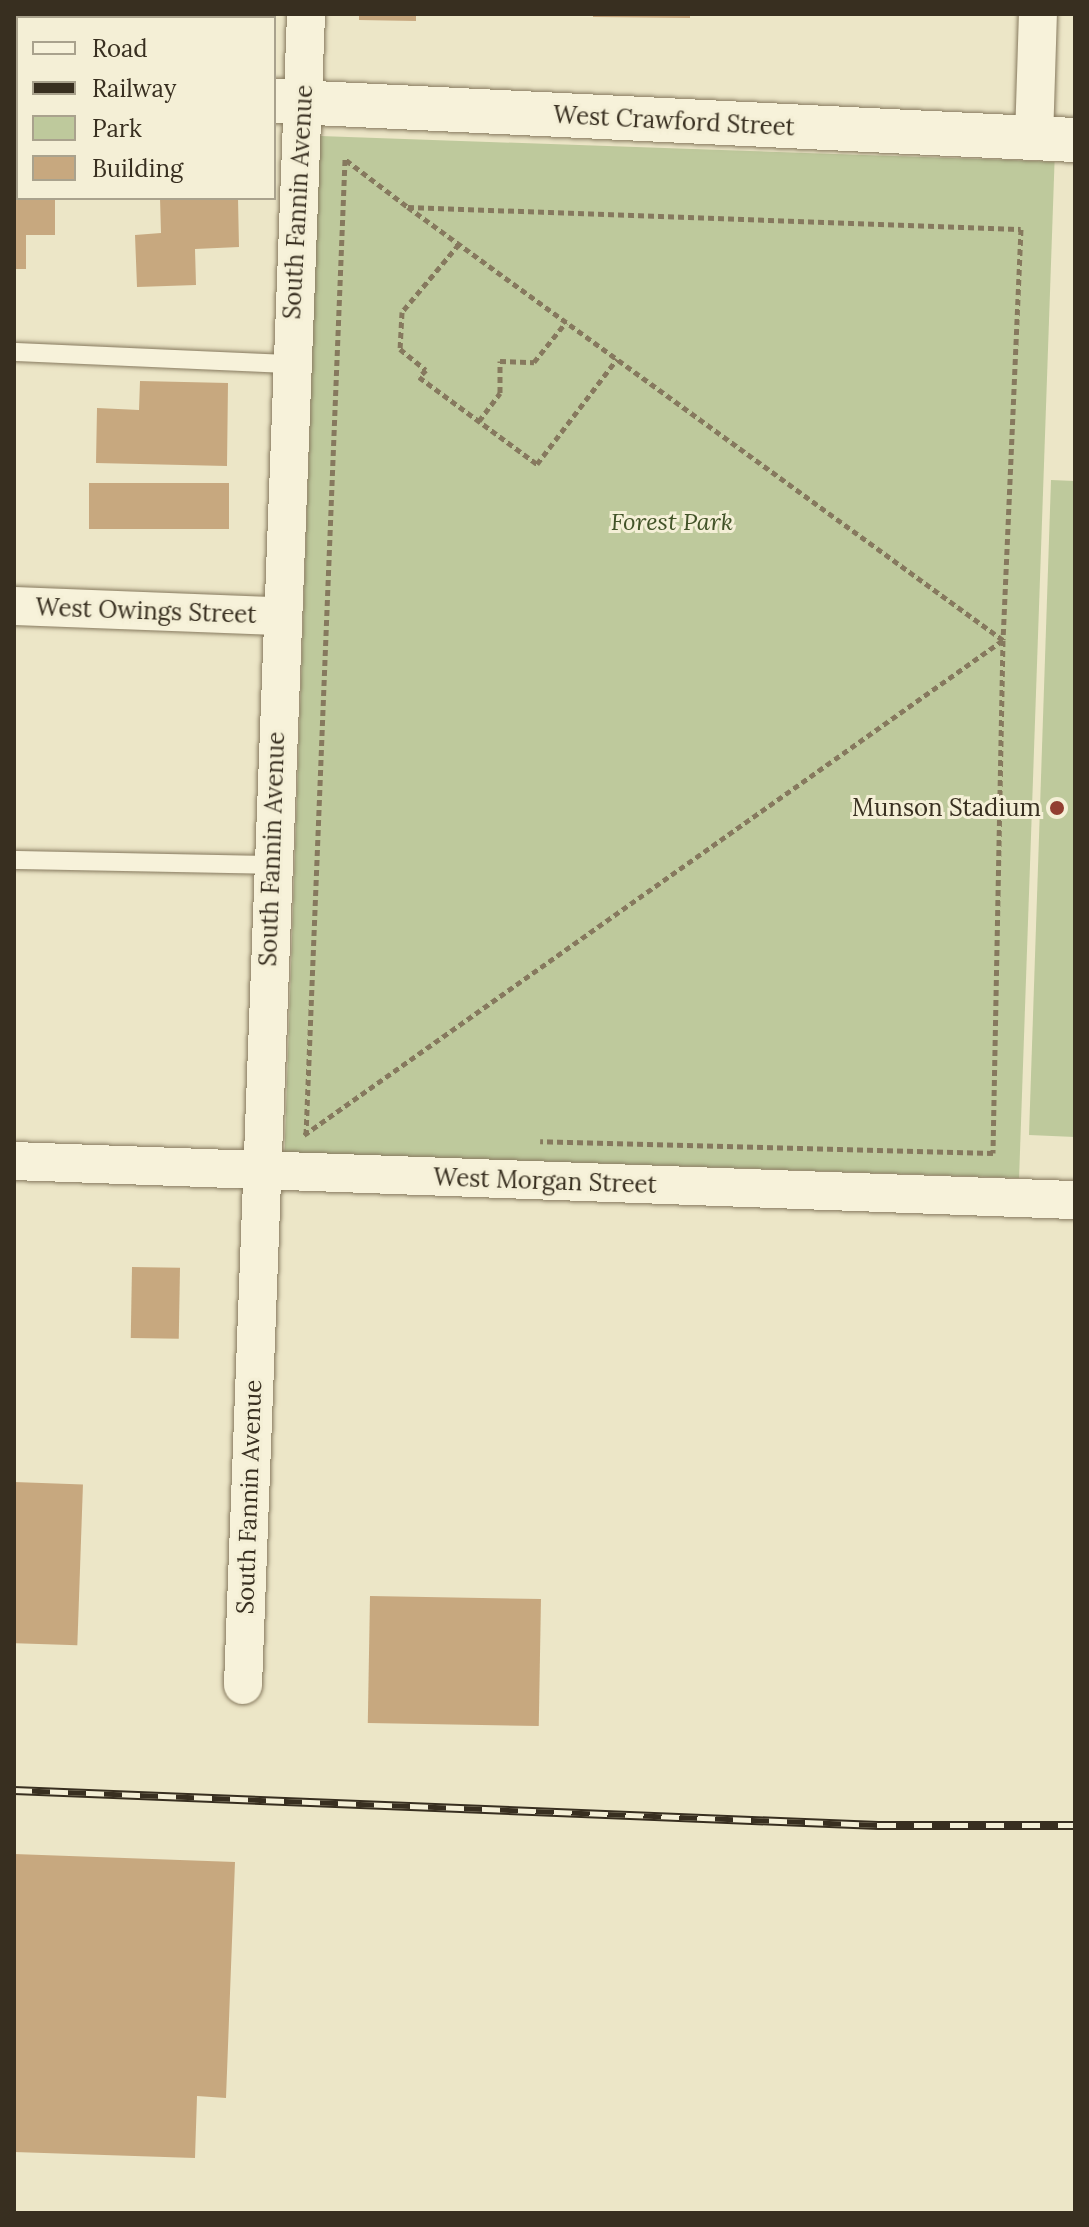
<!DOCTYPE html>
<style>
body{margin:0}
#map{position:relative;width:1089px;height:2227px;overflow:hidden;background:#ece6c7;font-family:Lora,serif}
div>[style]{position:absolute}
.green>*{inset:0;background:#bec99c;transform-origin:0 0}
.building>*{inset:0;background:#c7a87f;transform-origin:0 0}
.path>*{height:5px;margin-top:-2.5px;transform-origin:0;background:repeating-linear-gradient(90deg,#86795e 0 6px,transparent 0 10px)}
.roads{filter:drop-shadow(0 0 2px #86795e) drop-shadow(0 0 2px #86795e)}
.service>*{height:18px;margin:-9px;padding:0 9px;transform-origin:9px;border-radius:9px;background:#f7f2da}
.minor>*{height:38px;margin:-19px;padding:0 19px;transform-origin:19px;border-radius:19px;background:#f7f2da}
.tertiary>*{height:44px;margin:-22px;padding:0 22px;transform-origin:22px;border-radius:22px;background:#f7f2da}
.rail>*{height:9px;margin-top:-4.5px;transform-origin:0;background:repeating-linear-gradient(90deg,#f4efd6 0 18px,#382f20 0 36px);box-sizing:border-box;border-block:2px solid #382f20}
.dots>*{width:22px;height:22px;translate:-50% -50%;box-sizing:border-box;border:4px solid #f4efd6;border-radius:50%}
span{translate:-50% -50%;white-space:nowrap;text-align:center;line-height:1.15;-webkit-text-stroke:6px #f4efd6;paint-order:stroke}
.street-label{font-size:24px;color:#382f20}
.park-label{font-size:24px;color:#425328;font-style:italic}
.poi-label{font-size:24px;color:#382f20}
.right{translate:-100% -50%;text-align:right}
.frame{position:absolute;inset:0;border:16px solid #382f20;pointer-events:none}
.legend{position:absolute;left:16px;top:16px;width:260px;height:184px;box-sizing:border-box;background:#f4efd6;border:2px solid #a9a28d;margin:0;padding:10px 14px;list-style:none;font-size:24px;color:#382f20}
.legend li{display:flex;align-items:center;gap:16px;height:40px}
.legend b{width:40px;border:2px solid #a9a28d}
</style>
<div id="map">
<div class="green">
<i style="left:320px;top:136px;width:735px;height:1017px;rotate:2deg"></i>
<i style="clip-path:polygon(1051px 480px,1075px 481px,1075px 1137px,1029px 1135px)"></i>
</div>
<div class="building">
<i style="clip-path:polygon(359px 14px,416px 14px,416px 21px,359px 20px)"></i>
<i style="clip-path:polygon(593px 14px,690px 14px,690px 18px,593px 17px)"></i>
<i style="clip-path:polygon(14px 182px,18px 198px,55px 198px,55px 235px,26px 235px,26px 269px,14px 269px)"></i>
<i style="clip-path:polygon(160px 198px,238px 198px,239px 247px,195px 249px,196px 285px,137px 287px,135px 235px,161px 233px)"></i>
<i style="clip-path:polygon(140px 381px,228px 383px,227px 466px,96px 463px,97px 408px,139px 410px)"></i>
<i style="left:89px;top:483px;width:140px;height:46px"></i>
<i style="left:132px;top:1267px;width:48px;height:71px;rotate:1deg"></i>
<i style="left:14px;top:1482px;width:69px;height:161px;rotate:2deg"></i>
<i style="left:370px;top:1596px;width:171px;height:127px;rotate:1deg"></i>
<i style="clip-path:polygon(14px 1854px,235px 1862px,226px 2098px,197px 2096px,195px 2158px,14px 2152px)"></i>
</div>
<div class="path">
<i style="left:346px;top:160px;width:78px;rotate:37.2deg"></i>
<i style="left:408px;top:207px;width:613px;rotate:2.06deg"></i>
<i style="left:1021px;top:229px;width:411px;rotate:92.5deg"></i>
<i style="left:1003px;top:640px;width:736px;rotate:-143.96deg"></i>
<i style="left:459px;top:244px;width:89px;rotate:130deg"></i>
<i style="left:402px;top:312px;width:37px;rotate:93deg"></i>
<i style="left:400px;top:349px;width:33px;rotate:39deg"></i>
<i style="left:426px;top:370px;width:10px;rotate:135deg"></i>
<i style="left:419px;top:377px;width:147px;rotate:36.4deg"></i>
<i style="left:537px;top:464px;width:132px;rotate:-52.7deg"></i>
<i style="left:479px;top:421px;width:35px;rotate:-53deg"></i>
<i style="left:500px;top:393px;width:32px;rotate:-90deg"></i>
<i style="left:500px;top:361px;width:34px;rotate:2deg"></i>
<i style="left:534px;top:362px;width:51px;rotate:-51.3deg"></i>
<i style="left:304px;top:1135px;width:857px;rotate:-35.3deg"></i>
<i style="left:1003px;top:640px;width:513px;rotate:91.12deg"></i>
<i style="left:993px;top:1153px;width:453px;rotate:-178.5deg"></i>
<i style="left:306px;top:1135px;width:977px;rotate:-87.71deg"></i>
</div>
<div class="roads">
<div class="service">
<i style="left:14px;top:352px;width:276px;rotate:2.5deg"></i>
<i style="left:14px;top:860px;width:258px;rotate:1.1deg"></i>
</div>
<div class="minor">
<i style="left:1034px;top:139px;width:125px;rotate:-88.2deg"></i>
<i style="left:14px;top:606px;width:264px;rotate:2.2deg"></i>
<i style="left:14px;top:1161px;width:1062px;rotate:2.11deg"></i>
<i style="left:243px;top:1685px;width:1672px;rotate:-87.84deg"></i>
</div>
<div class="tertiary">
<i style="left:14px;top:92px;width:4px;rotate:14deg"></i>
<i style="left:274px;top:101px;width:802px;rotate:2.79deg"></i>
</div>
</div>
<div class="rail">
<i style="left:14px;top:1790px;width:865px;rotate:2.32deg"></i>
<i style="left:878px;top:1825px;width:197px"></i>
</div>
<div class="dots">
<i style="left:1057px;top:808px;background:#923e31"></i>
</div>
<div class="street-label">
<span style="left:674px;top:121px;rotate:3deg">West Crawford Street</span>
<span style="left:298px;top:202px;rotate:-87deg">South Fannin Avenue</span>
<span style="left:146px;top:611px;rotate:2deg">West Owings Street</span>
<span style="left:272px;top:849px;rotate:-88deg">South Fannin Avenue</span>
<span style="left:545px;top:1181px;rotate:2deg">West Morgan Street</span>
<span style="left:249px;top:1497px;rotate:-88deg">South Fannin Avenue</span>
</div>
<div class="park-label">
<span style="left:672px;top:522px">Forest Park</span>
</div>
<div class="poi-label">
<span class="right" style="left:1041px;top:808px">Munson Stadium</span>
</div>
<div class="frame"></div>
<ul class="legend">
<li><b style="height:10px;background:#f7f2da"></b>Road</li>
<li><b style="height:10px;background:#382f20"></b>Railway</li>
<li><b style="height:22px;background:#bec99c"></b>Park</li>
<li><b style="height:22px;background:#c7a87f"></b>Building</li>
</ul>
</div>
